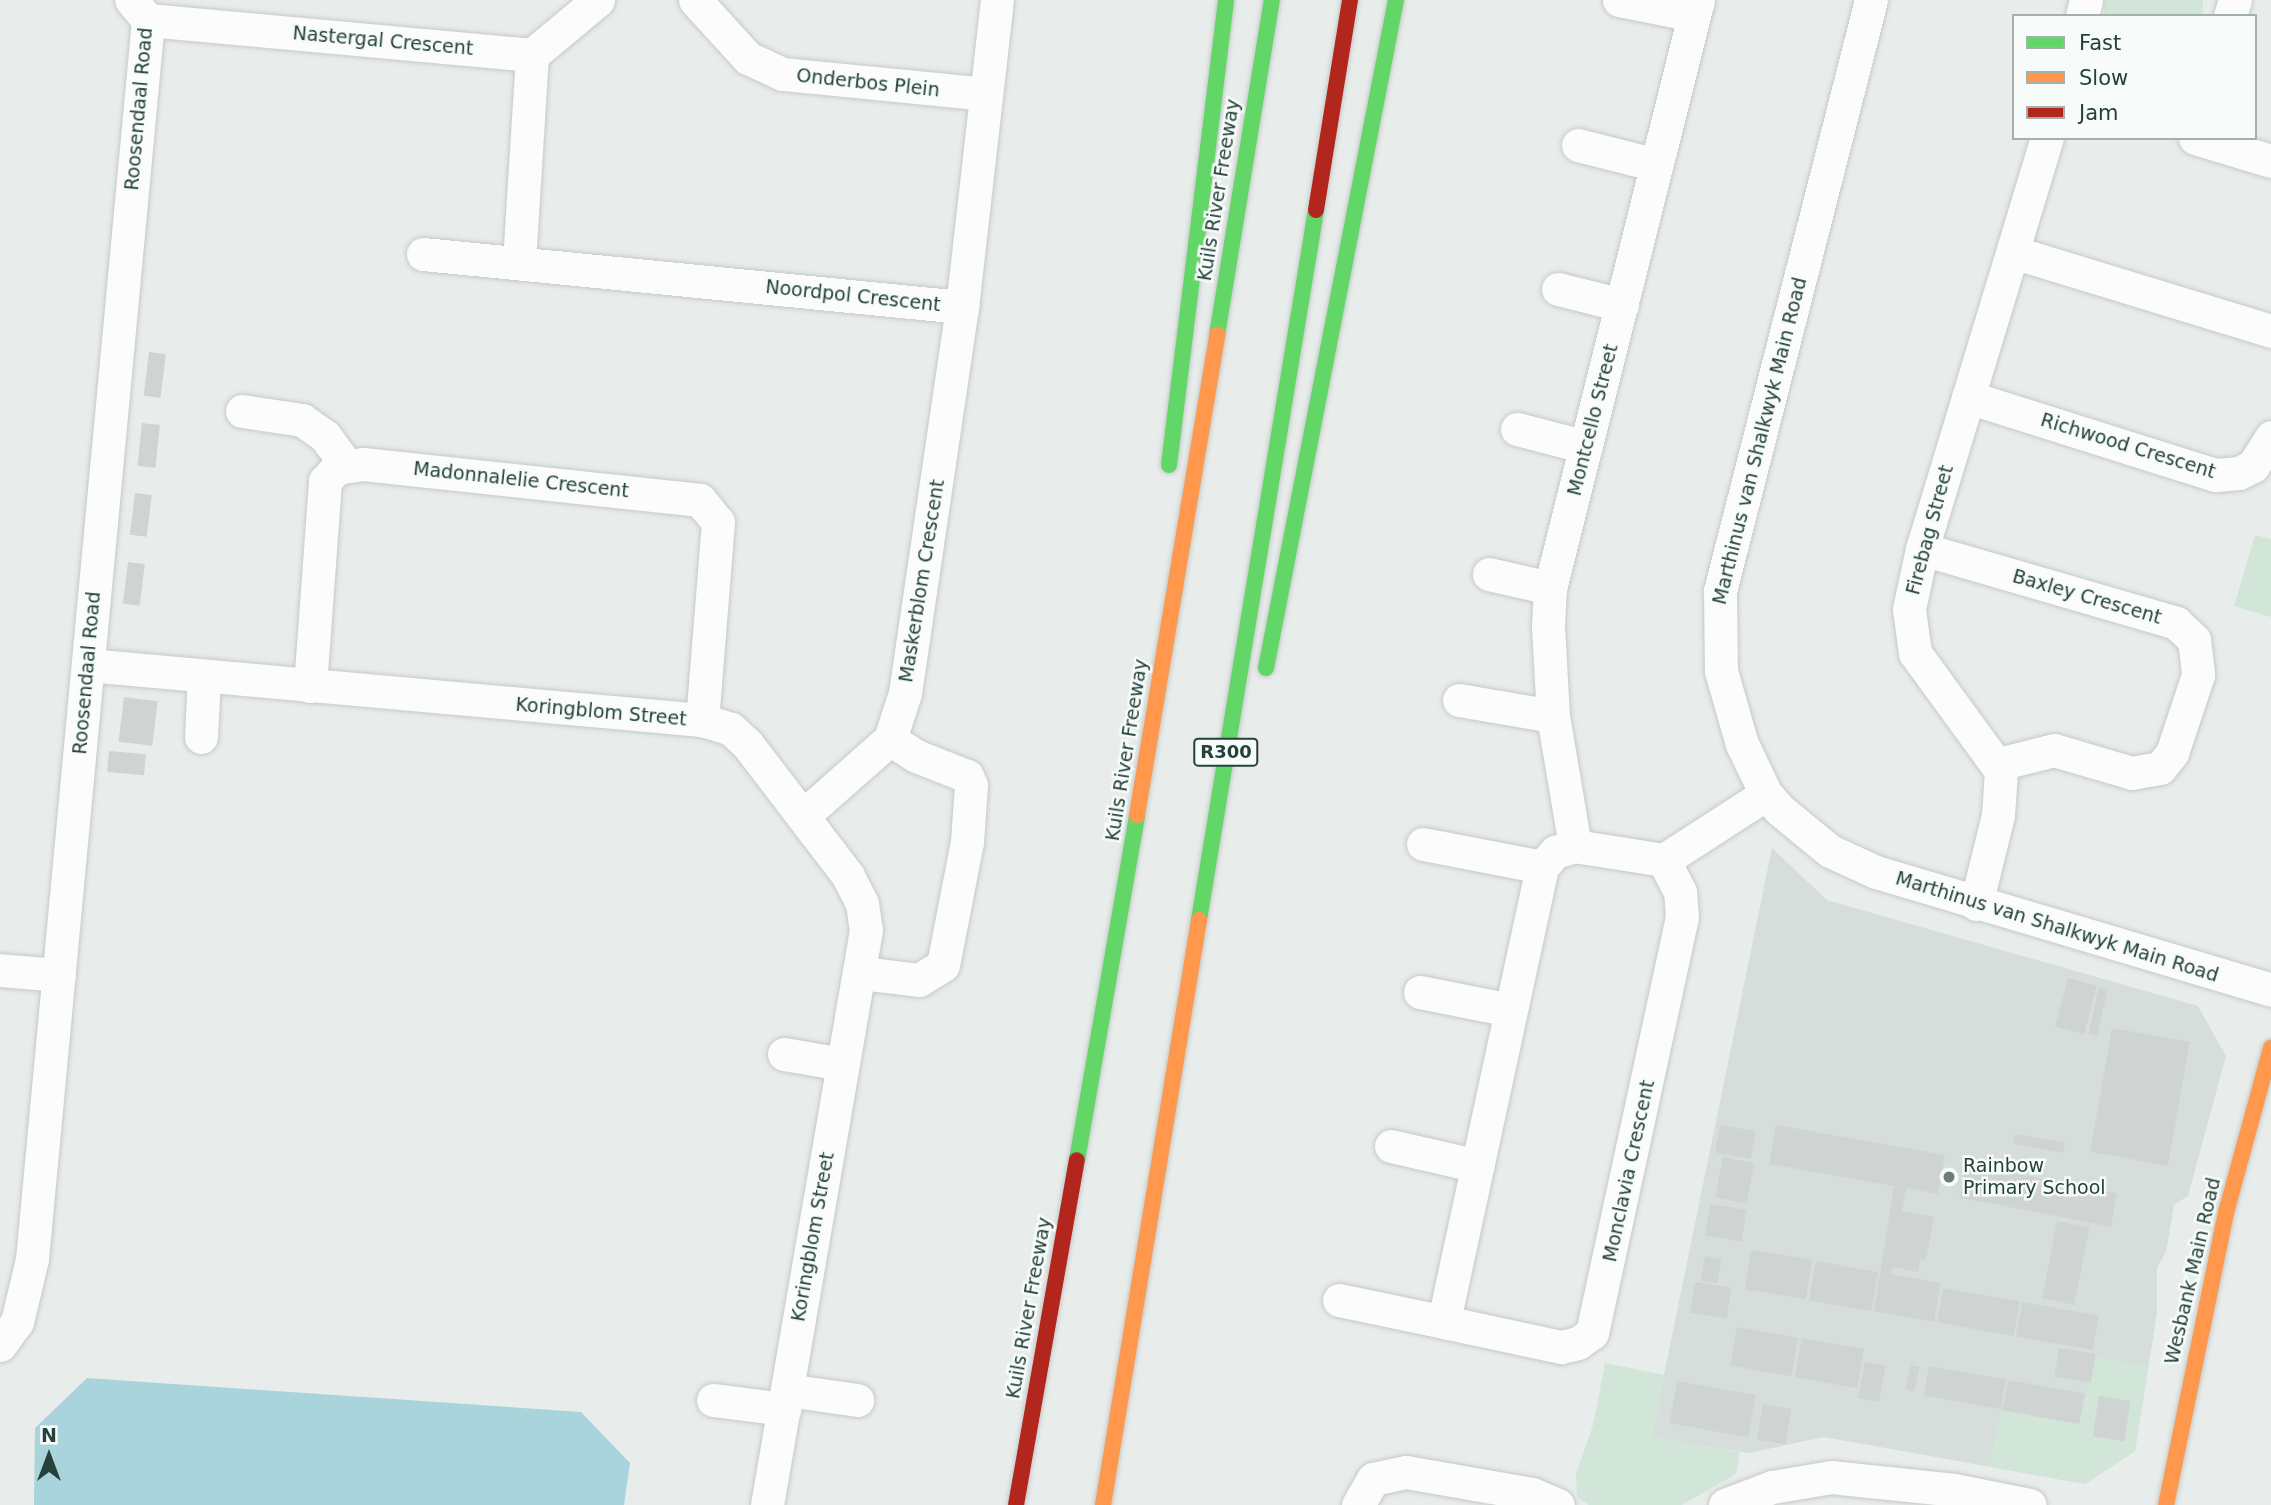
<!DOCTYPE html>
<style>
body{margin:0}
#map{position:relative;width:2271px;height:1505px;overflow:hidden;background:#e8edeb;font-family:"DejaVu Sans",sans-serif}
div>[style]{position:absolute}
.built>*{inset:0;background:#d6dedb}
.green>*{inset:0;background:#d1e6d8;transform-origin:0 0}
.water>*{inset:0;background:#a9d4db}
.building>*{inset:0;background:#cfd4d2;transform-origin:0 0}
.roads{filter:drop-shadow(0 0 2px #c5cac8) drop-shadow(0 0 2px #c5cac8)}
.street>*{height:33px;margin:-16.5px;padding:0 16.5px;transform-origin:16.5px;border-radius:16.5px;background:#fcfcfc}
.fast>*{height:16px;margin:-8px;padding:0 8px;transform-origin:8px;border-radius:8px;background:#63d668}
.slow>*{height:16px;margin:-8px;padding:0 8px;transform-origin:8px;border-radius:8px;background:#ff974d}
.jam>*{height:16px;margin:-8px;padding:0 8px;transform-origin:8px;border-radius:8px;background:#b3261e}
.dots>*{width:19px;height:19px;translate:-50% -50%;box-sizing:border-box;border:4px solid #f7fbf9;border-radius:50%}
span{translate:-50% -50%;white-space:nowrap;text-align:center;line-height:1.15;-webkit-text-stroke:5px #f7fbf9;paint-order:stroke}
.shield-label span{padding:2px 5px;background:#f7fbf9;border:2px solid;border-radius:5px;-webkit-text-stroke-width:0}
.shield-label{font-size:18px;color:#24423a;font-weight:700}
.street-label{font-size:19px;color:#24423a}
.poi-label{font-size:19px;color:#24423a}
.left{translate:0 -50%;text-align:left}
.legend{position:absolute;left:2012px;top:14px;width:245px;height:126px;box-sizing:border-box;background:#f7fbf9;border:2px solid #a3b1ad;margin:0;padding:9px 12px;list-style:none;font-size:21px;color:#24423a}
.legend li{display:flex;align-items:center;gap:14px;height:35px}
.legend b{width:35px;border:2px solid #a3b1ad}
.north{position:absolute;left:14px;top:1421px;width:70px;height:70px;-webkit-text-stroke:5px #f7fbf9;paint-order:stroke;rotate:0deg;font-size:19px;font-weight:700;line-height:28px;text-align:center;color:#24423a}
.north::after{content:'';display:block;margin:auto;width:24px;height:32px;background:#24423a;clip-path:polygon(50% 0,100% 100%,50% 72%,0 100%)}
</style>
<div id="map">
<div class="built">
<i style="clip-path:polygon(1772px 848px,1827px 900px,2198px 1006px,2226px 1056px,2188px 1196px,2174px 1205px,2166px 1252px,2157px 1268px,2157px 1313px,2135px 1451px,2085px 1484px,1824px 1437px,1749px 1453px,1651px 1438px)"></i>
</div>
<div class="green">
<i style="left:2104px;top:0;width:99px;height:17px"></i>
<i style="clip-path:polygon(2255px 535px,2271px 539px,2271px 617px,2234px 606px)"></i>
<i style="clip-path:polygon(2096px 1357px,2148px 1366px,2135px 1451px,2085px 1484px,1990px 1467px,2001px 1409px,2079px 1423px)"></i>
<i style="clip-path:polygon(1605px 1363px,1665px 1375px,1652px 1438px,1740px 1452px,1736px 1474px,1682px 1505px,1589px 1505px,1577px 1497px,1576px 1474px,1593px 1425px)"></i>
</div>
<div class="water">
<i style="clip-path:polygon(87px 1378px,581px 1412px,630px 1463px,624px 1505px,34px 1505px,35px 1428px)"></i>
</div>
<div class="building">
<i style="left:149px;top:352px;width:17px;height:44px;rotate:7deg"></i>
<i style="left:142px;top:423px;width:18px;height:43px;rotate:6deg"></i>
<i style="left:135px;top:493px;width:17px;height:42px;rotate:7deg"></i>
<i style="left:128px;top:562px;width:17px;height:42px;rotate:7deg"></i>
<i style="left:124px;top:697px;width:34px;height:45px;rotate:7deg"></i>
<i style="left:109px;top:751px;width:37px;height:21px;rotate:5deg"></i>
<i style="left:2068px;top:978px;width:30px;height:50px;rotate:15deg"></i>
<i style="left:2099px;top:987px;width:9px;height:48px;rotate:13deg"></i>
<i style="left:2112px;top:1028px;width:79px;height:126px;rotate:10deg"></i>
<i style="left:1720px;top:1125px;width:36px;height:28px;rotate:10deg"></i>
<i style="clip-path:polygon(1776px 1125px,1945px 1155px,1938px 1194px,1906px 1188px,1902px 1211px,1934px 1217px,1926px 1260px,1921px 1259px,1918px 1272px,1892px 1267px,1891px 1274px,1941px 1283px,1934px 1322px,1874px 1311px,1894px 1186px,1769px 1164px)"></i>
<i style="left:2015px;top:1134px;width:51px;height:10px;rotate:10deg"></i>
<i style="left:1723px;top:1157px;width:32px;height:41px;rotate:11deg"></i>
<i style="left:1966px;top:1164px;width:154px;height:34px;rotate:11deg"></i>
<i style="left:1710px;top:1204px;width:37px;height:32px;rotate:9deg"></i>
<i style="left:2057px;top:1221px;width:33px;height:79px;rotate:11deg"></i>
<i style="left:1751px;top:1250px;width:62px;height:40px;rotate:9deg"></i>
<i style="left:1705px;top:1256px;width:17px;height:25px;rotate:10deg"></i>
<i style="left:1816px;top:1261px;width:63px;height:40px;rotate:10deg"></i>
<i style="left:1695px;top:1282px;width:37px;height:31px;rotate:9deg"></i>
<i style="left:1943px;top:1288px;width:78px;height:35px;rotate:10deg"></i>
<i style="left:2022px;top:1302px;width:78px;height:35px;rotate:10deg"></i>
<i style="left:1737px;top:1327px;width:62px;height:39px;rotate:10deg"></i>
<i style="left:1802px;top:1338px;width:63px;height:40px;rotate:10deg"></i>
<i style="left:2059px;top:1348px;width:37px;height:29px;rotate:9deg"></i>
<i style="left:1865px;top:1362px;width:21px;height:37px;rotate:11deg"></i>
<i style="left:1911px;top:1365px;width:9px;height:25px;rotate:13deg"></i>
<i style="left:1929px;top:1366px;width:78px;height:30px;rotate:10deg"></i>
<i style="left:2008px;top:1380px;width:78px;height:31px;rotate:10deg"></i>
<i style="left:1677px;top:1381px;width:80px;height:43px;rotate:10deg"></i>
<i style="left:2099px;top:1396px;width:32px;height:41px;rotate:9deg"></i>
<i style="left:1763px;top:1404px;width:29px;height:36px;rotate:10deg"></i>
</div>
<div class="roads">
<div class="street">
<i style="left:695px;top:0;width:79px;rotate:47.6deg"></i>
<i style="left:748px;top:58px;width:38px;rotate:25deg"></i>
<i style="left:783px;top:74px;width:204px;rotate:5.6deg"></i>
<i style="left:1619px;top:0;width:76px;rotate:11.3deg"></i>
<i style="left:1871px;top:0;width:610px;rotate:104.33deg"></i>
<i style="left:1720px;top:591px;width:80px;rotate:89.3deg"></i>
<i style="left:1721px;top:671px;width:76px;rotate:74deg"></i>
<i style="left:1742px;top:744px;width:55px;rotate:64.4deg"></i>
<i style="left:1766px;top:794px;width:21px;rotate:49deg"></i>
<i style="left:1780px;top:810px;width:65px;rotate:39.4deg"></i>
<i style="left:1830px;top:851px;width:51px;rotate:24.5deg"></i>
<i style="left:1876px;top:872px;width:412px;rotate:16.6deg"></i>
<i style="left:2082px;top:16px;width:16px;rotate:-76deg"></i>
<i style="left:2230px;top:16px;width:17px;rotate:-73deg"></i>
<i style="left:148px;top:20px;width:386px;rotate:5.2deg"></i>
<i style="left:532px;top:55px;width:86px;rotate:-39.8deg"></i>
<i style="left:2195px;top:138px;width:79px;rotate:16.8deg"></i>
<i style="left:1578px;top:145px;width:81px;rotate:14.2deg"></i>
<i style="left:2013px;top:252px;width:270px;rotate:17deg"></i>
<i style="left:423px;top:254px;width:542px;rotate:5.62deg"></i>
<i style="left:519px;top:262px;width:207px;rotate:-86.4deg"></i>
<i style="left:1558px;top:289px;width:66px;rotate:14deg"></i>
<i style="left:1968px;top:397px;width:260px;rotate:17.5deg"></i>
<i style="left:2216px;top:475px;width:23px;rotate:-5deg"></i>
<i style="left:2239px;top:473px;width:16px;rotate:-27deg"></i>
<i style="left:2253px;top:466px;width:34px;rotate:-58deg"></i>
<i style="left:242px;top:411px;width:61px;rotate:8.5deg"></i>
<i style="left:302px;top:420px;width:28px;rotate:35deg"></i>
<i style="left:325px;top:436px;width:36px;rotate:54deg"></i>
<i style="left:1517px;top:429px;width:71px;rotate:14.6deg"></i>
<i style="left:1922px;top:549px;width:265px;rotate:16.2deg"></i>
<i style="left:2176px;top:623px;width:25px;rotate:43deg"></i>
<i style="left:2194px;top:640px;width:35px;rotate:83deg"></i>
<i style="left:2198px;top:675px;width:82px;rotate:108.4deg"></i>
<i style="left:2172px;top:753px;width:19px;rotate:129deg"></i>
<i style="left:2160px;top:768px;width:28px;rotate:170deg"></i>
<i style="left:2132px;top:773px;width:81px;rotate:-163.6deg"></i>
<i style="left:2054px;top:750px;width:57px;rotate:165.7deg"></i>
<i style="left:1489px;top:574px;width:63px;rotate:12.9deg"></i>
<i style="left:88px;top:665px;width:616px;rotate:5.12deg"></i>
<i style="left:702px;top:720px;width:30px;rotate:17deg"></i>
<i style="left:731px;top:729px;width:23px;rotate:43deg"></i>
<i style="left:748px;top:745px;width:165px;rotate:52.6deg"></i>
<i style="left:848px;top:876px;width:30px;rotate:63deg"></i>
<i style="left:862px;top:903px;width:27px;rotate:82deg"></i>
<i style="left:866px;top:930px;width:583px;rotate:99.77deg"></i>
<i style="left:310px;top:686px;width:206px;rotate:-85.8deg"></i>
<i style="left:325px;top:481px;width:18px;rotate:-47deg"></i>
<i style="left:337px;top:468px;width:26px;rotate:-9deg"></i>
<i style="left:363px;top:464px;width:339px;rotate:6.1deg"></i>
<i style="left:700px;top:500px;width:28px;rotate:51deg"></i>
<i style="left:718px;top:522px;width:199px;rotate:94.6deg"></i>
<i style="left:1459px;top:700px;width:95px;rotate:9.7deg"></i>
<i style="left:201px;top:737px;width:61px;rotate:-87.2deg"></i>
<i style="left:804px;top:815px;width:115px;rotate:-41.5deg"></i>
<i style="left:890px;top:739px;width:48px;rotate:-71.9deg"></i>
<i style="left:905px;top:693px;width:390px;rotate:-81.6deg"></i>
<i style="left:962px;top:307px;width:309px;rotate:-83.5deg"></i>
<i style="left:1423px;top:844px;width:121px;rotate:10.9deg"></i>
<i style="left:1575px;top:846px;width:132px;rotate:-99.6deg"></i>
<i style="left:1553px;top:716px;width:90px;rotate:-93.2deg"></i>
<i style="left:1548px;top:626px;width:38px;rotate:-87deg"></i>
<i style="left:1550px;top:588px;width:606px;rotate:-75.87deg"></i>
<i style="left:1664px;top:860px;width:90px;rotate:-171.1deg"></i>
<i style="left:1575px;top:846px;width:21px;rotate:163deg"></i>
<i style="left:1555px;top:852px;width:20px;rotate:131deg"></i>
<i style="left:1542px;top:867px;width:465px;rotate:102.2deg"></i>
<i style="left:1444px;top:1322px;width:120px;rotate:12.1deg"></i>
<i style="left:1561px;top:1347px;width:17px;rotate:-13deg"></i>
<i style="left:1578px;top:1343px;width:17px;rotate:-36deg"></i>
<i style="left:1592px;top:1333px;width:425px;rotate:-77.8deg"></i>
<i style="left:1682px;top:918px;width:26px;rotate:-94deg"></i>
<i style="left:1680px;top:892px;width:36px;rotate:-117deg"></i>
<i style="left:1664px;top:860px;width:121px;rotate:-32.9deg"></i>
<i style="left:1976px;top:904px;width:92px;rotate:-76.1deg"></i>
<i style="left:1998px;top:815px;width:44px;rotate:-86.1deg"></i>
<i style="left:2001px;top:771px;width:146px;rotate:-126.1deg"></i>
<i style="left:1915px;top:653px;width:44px;rotate:-97.8deg"></i>
<i style="left:1909px;top:609px;width:61px;rotate:-77.8deg"></i>
<i style="left:1922px;top:549px;width:430px;rotate:-73.1deg"></i>
<i style="left:0;top:970px;width:59px;rotate:4.8deg"></i>
<i style="left:861px;top:973px;width:58px;rotate:6.9deg"></i>
<i style="left:919px;top:980px;width:28px;rotate:-32deg"></i>
<i style="left:943px;top:965px;width:125px;rotate:-79deg"></i>
<i style="left:967px;top:842px;width:57px;rotate:-86deg"></i>
<i style="left:971px;top:785px;width:10px;rotate:-114deg"></i>
<i style="left:967px;top:776px;width:55px;rotate:-158.6deg"></i>
<i style="left:916px;top:756px;width:31px;rotate:-147deg"></i>
<i style="left:1420px;top:992px;width:92px;rotate:11.3deg"></i>
<i style="left:784px;top:1054px;width:59px;rotate:9.8deg"></i>
<i style="left:1391px;top:1146px;width:89px;rotate:12.9deg"></i>
<i style="left:1339px;top:1300px;width:107px;rotate:11.8deg"></i>
<i style="left:0;top:1345px;width:29px;rotate:-54deg"></i>
<i style="left:17px;top:1322px;width:65px;rotate:-76.6deg"></i>
<i style="left:32px;top:1259px;width:1244px;rotate:-84.65deg"></i>
<i style="left:148px;top:20px;width:26px;rotate:-130deg"></i>
<i style="left:787px;top:1390px;width:71px;rotate:8.1deg"></i>
<i style="left:713px;top:1400px;width:72px;rotate:7.2deg"></i>
<i style="left:1358px;top:1505px;width:30px;rotate:-60deg"></i>
<i style="left:1373px;top:1479px;width:34px;rotate:-12deg"></i>
<i style="left:1406px;top:1472px;width:128px;rotate:9.9deg"></i>
<i style="left:1532px;top:1494px;width:28px;rotate:23deg"></i>
<i style="left:1725px;top:1505px;width:50px;rotate:-21deg"></i>
<i style="left:1772px;top:1487px;width:60px;rotate:-9.6deg"></i>
<i style="left:1831px;top:1477px;width:124px;rotate:6deg"></i>
<i style="left:1954px;top:1490px;width:77px;rotate:11.2deg"></i>
</div>
<div class="fast">
<i style="left:1217px;top:335px;width:339px;rotate:-80.7deg"></i>
<i style="left:1169px;top:465px;width:468px;rotate:-83deg"></i>
<i style="left:1266px;top:668px;width:681px;rotate:-78.99deg"></i>
<i style="left:1199px;top:920px;width:720px;rotate:-80.64deg"></i>
<i style="left:1077px;top:1160px;width:350px;rotate:-80.1deg"></i>
</div>
<div class="slow">
<i style="left:1137px;top:815px;width:487px;rotate:-80.5deg"></i>
<i style="left:1103px;top:1505px;width:593px;rotate:-80.68deg"></i>
<i style="left:2166px;top:1505px;width:302px;rotate:-78.4deg"></i>
<i style="left:2227px;top:1209px;width:167px;rotate:-74.7deg"></i>
</div>
<div class="jam">
<i style="left:1316px;top:210px;width:213px;rotate:-80.8deg"></i>
<i style="left:1016px;top:1505px;width:350px;rotate:-80deg"></i>
</div>
</div>
<div class="dots">
<i style="left:1949px;top:1177px;background:#697e78"></i>
</div>
<div class="shield-label">
<span style="left:1226px;top:752px">R300</span>
</div>
<div class="street-label">
<span style="left:383px;top:41px;rotate:5deg">Nastergal Crescent</span>
<span style="left:868px;top:83px;rotate:6deg">Onderbos Plein</span>
<span style="left:139px;top:109px;rotate:-85deg">Roosendaal Road</span>
<span style="left:1219px;top:190px;rotate:-81deg">Kuils River Freeway</span>
<span style="left:853px;top:296px;rotate:6deg">Noordpol Crescent</span>
<span style="left:1593px;top:420px;rotate:-76deg">Montcello Street</span>
<span style="left:1760px;top:441px;rotate:-76deg">Marthinus van Shalkwyk Main Road</span>
<span style="left:2128px;top:446px;rotate:17deg">Richwood Crescent</span>
<span style="left:521px;top:480px;rotate:6deg">Madonnalelie Crescent</span>
<span style="left:1930px;top:530px;rotate:-75deg">Firebag Street</span>
<span style="left:922px;top:581px;rotate:-81deg">Maskerblom Crescent</span>
<span style="left:2087px;top:597px;rotate:16deg">Baxley Crescent</span>
<span style="left:87px;top:673px;rotate:-85deg">Roosendaal Road</span>
<span style="left:601px;top:712px;rotate:5deg">Koringblom Street</span>
<span style="left:1127px;top:750px;rotate:-81deg">Kuils River Freeway</span>
<span style="left:2057px;top:927px;rotate:17deg">Marthinus van Shalkwyk Main Road</span>
<span style="left:1629px;top:1171px;rotate:-78deg">Monclavia Crescent</span>
<span style="left:813px;top:1237px;rotate:-80deg">Koringblom Street</span>
<span style="left:2193px;top:1271px;rotate:-77deg">Wesbank Main Road</span>
<span style="left:1029px;top:1308px;rotate:-80deg">Kuils River Freeway</span>
</div>
<div class="poi-label">
<span class="left" style="left:1963px;top:1177px">Rainbow<br>Primary School</span>
</div>
<ul class="legend">
<li><b style="height:9px;background:#63d668"></b>Fast</li>
<li><b style="height:9px;background:#ff974d"></b>Slow</li>
<li><b style="height:9px;background:#b3261e"></b>Jam</li>
</ul>
<div class="north">N</div>
</div>
